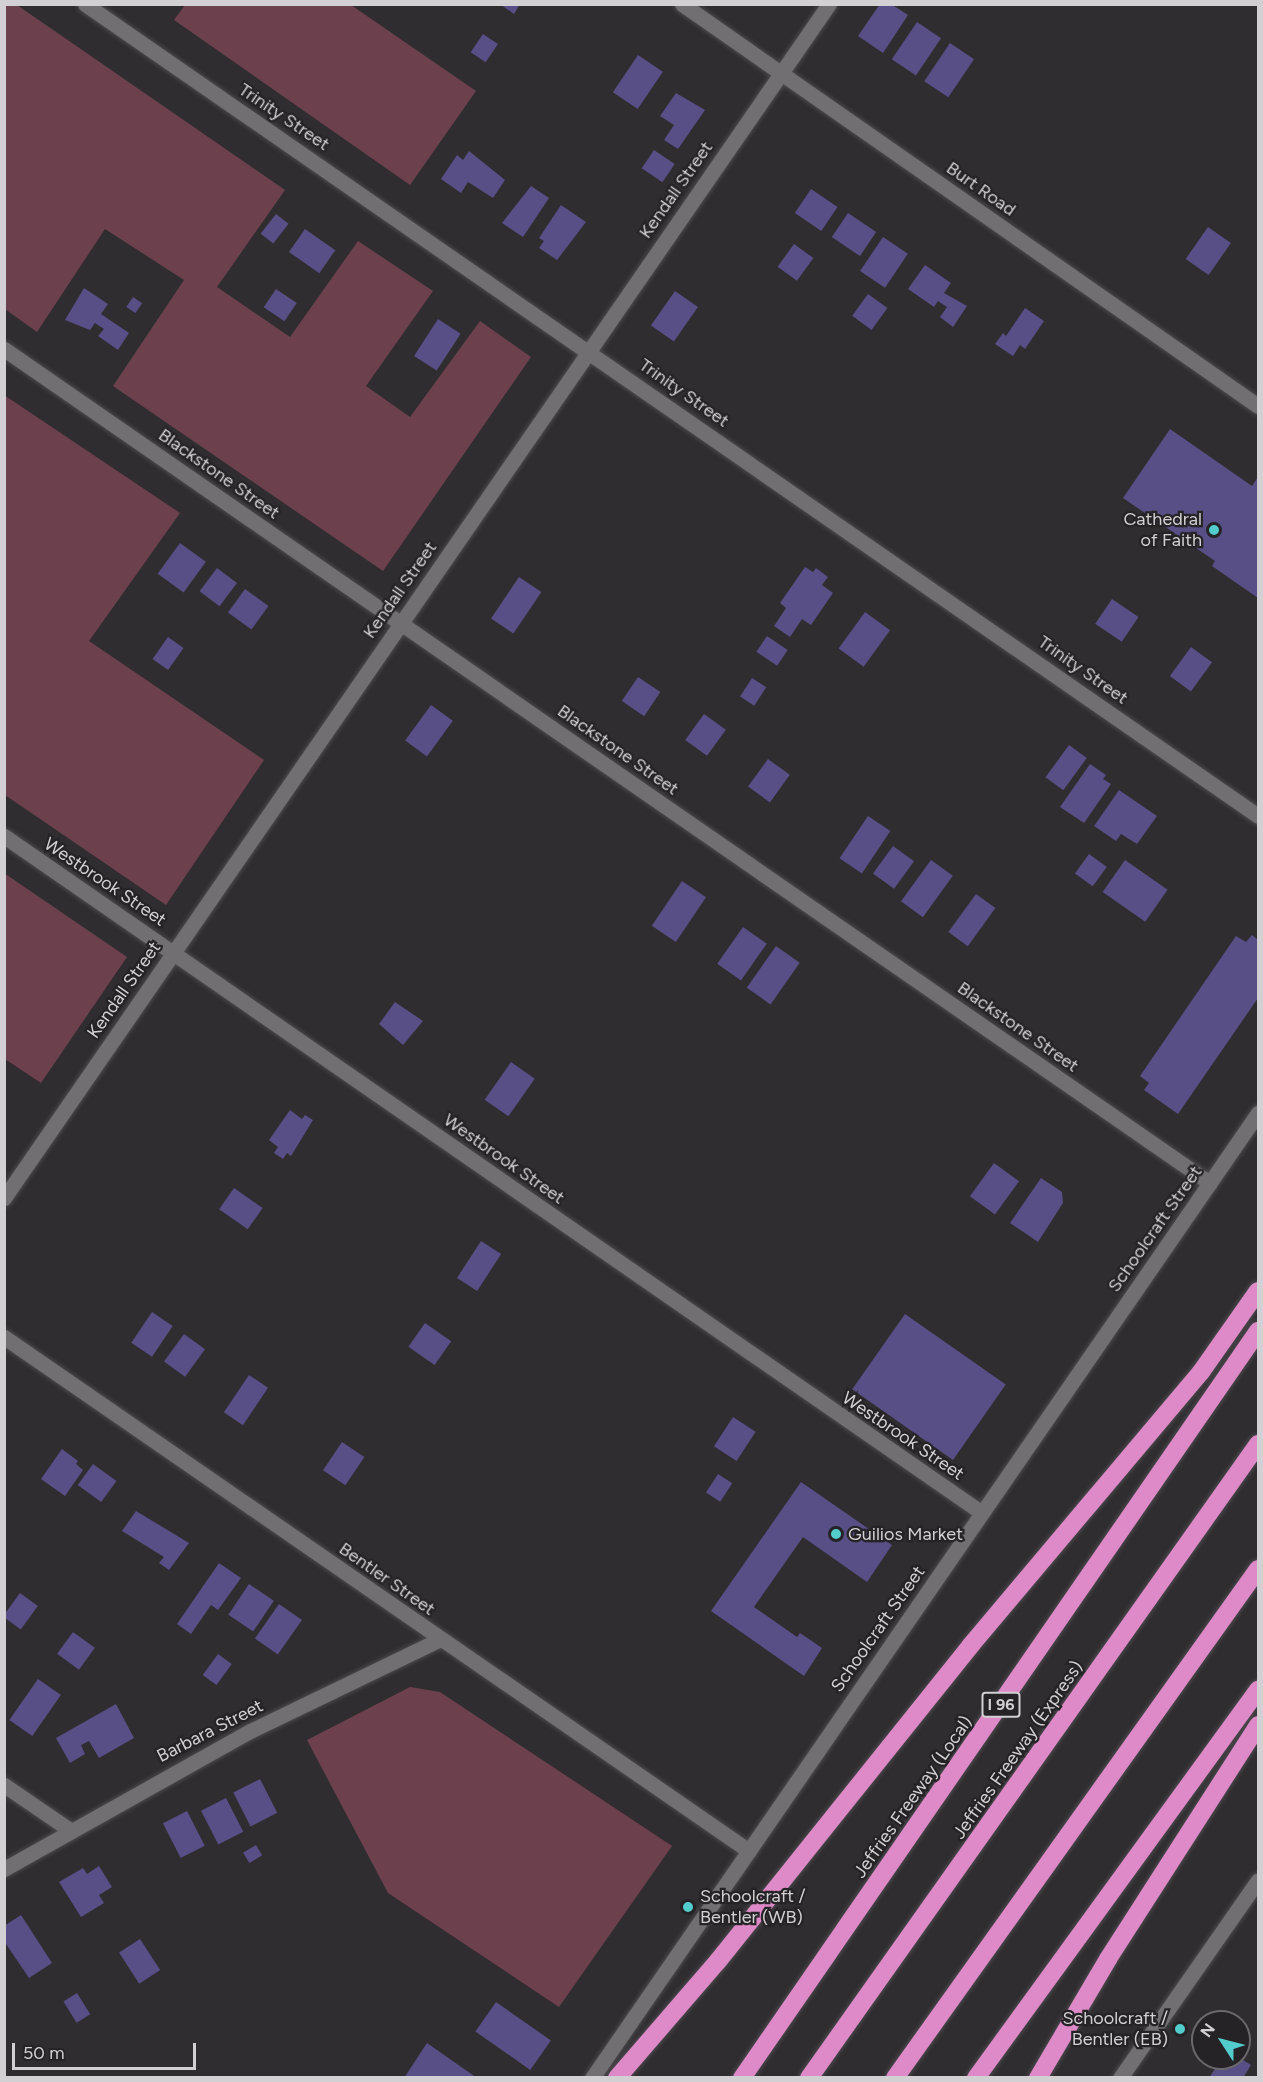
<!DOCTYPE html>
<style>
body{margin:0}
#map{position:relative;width:1263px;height:2082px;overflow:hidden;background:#2f2d30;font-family:Figtree,sans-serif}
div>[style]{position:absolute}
.green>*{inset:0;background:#6c414d}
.building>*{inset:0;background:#574f86;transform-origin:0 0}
.roads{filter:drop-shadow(0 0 2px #4b494c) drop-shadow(0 0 2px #4b494c)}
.street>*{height:15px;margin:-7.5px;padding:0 7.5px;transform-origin:7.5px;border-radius:7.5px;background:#716f72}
.secondary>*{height:15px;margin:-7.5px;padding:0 7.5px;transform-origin:7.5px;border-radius:7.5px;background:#716f72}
.highway>*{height:18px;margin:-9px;padding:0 9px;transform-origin:9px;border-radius:9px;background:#de89c8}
.dots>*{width:16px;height:16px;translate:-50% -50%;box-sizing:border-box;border:3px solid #252326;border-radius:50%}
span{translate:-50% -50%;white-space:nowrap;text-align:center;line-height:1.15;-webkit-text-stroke:4.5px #252326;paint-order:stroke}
.shield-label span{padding:2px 4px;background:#252326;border:2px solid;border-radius:4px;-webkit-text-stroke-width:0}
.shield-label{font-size:16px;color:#d2d0d2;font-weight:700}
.street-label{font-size:18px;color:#d2d0d2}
.poi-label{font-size:18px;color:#d2d0d2}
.right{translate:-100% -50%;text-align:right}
.left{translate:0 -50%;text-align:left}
.frame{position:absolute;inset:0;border:6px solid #d2d0d2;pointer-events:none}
.north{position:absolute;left:1191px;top:2010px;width:60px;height:60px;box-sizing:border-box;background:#252326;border:2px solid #6a686b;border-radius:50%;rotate:306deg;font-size:16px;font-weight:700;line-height:24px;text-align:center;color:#d2d0d2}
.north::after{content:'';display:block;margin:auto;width:21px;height:27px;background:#53cdcb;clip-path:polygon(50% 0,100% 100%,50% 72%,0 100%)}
.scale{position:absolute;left:12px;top:2043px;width:184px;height:27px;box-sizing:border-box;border:3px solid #d2d0d2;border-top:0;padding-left:8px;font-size:18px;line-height:21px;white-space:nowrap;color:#d2d0d2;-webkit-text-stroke:4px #252326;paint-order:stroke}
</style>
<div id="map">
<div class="green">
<i style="clip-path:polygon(17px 5px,285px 190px,217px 287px,290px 337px,358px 241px,433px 291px,366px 386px,410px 417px,480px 321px,531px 357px,383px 571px,113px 386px,184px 280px,105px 229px,37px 332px,5px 309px,4px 5px)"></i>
<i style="clip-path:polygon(185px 5px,351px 5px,476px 91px,410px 185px,174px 20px)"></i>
<i style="clip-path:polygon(4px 395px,180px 513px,89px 641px,264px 760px,166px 905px,5px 795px)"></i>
<i style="clip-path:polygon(4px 873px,127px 957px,41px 1083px,5px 1059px)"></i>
<i style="clip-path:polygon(410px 1687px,440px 1692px,672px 1846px,559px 2007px,388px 1893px,307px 1740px)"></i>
</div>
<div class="building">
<i style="clip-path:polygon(500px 4px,520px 4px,514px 14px)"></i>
<i style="clip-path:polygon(880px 4px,891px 4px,908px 15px,883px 53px,858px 36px)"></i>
<i style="left:917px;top:22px;width:29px;height:45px;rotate:34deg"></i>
<i style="left:483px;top:34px;width:18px;height:22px;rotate:34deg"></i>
<i style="left:950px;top:43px;width:29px;height:46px;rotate:34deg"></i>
<i style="left:638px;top:55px;width:30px;height:45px;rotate:34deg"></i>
<i style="clip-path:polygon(676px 93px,705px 110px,678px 149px,664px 140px,674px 125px,660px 116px)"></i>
<i style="left:654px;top:150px;width:25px;height:22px;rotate:34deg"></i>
<i style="clip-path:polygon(469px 151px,505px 180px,493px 198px,468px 182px,461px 193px,441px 179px,457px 155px,463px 160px)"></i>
<i style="clip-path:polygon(531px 186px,549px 198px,523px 237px,502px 223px)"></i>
<i style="left:811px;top:189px;width:32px;height:29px;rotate:34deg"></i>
<i style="clip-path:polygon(561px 205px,586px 222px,557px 260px,539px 248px,544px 241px,539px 238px)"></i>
<i style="left:848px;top:213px;width:34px;height:29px;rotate:34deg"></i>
<i style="left:276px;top:214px;width:16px;height:25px;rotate:38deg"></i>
<i style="left:1208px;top:227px;width:28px;height:39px;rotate:35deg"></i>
<i style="left:305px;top:229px;width:37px;height:28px;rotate:35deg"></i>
<i style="left:883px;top:237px;width:30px;height:41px;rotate:34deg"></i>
<i style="left:794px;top:244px;width:24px;height:28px;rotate:36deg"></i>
<i style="clip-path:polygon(925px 265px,951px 283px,944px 293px,967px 306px,953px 327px,940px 317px,947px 307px,938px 301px,934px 307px,908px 289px)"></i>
<i style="clip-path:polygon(84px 288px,108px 304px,101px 314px,129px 333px,118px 350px,98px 336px,104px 329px,95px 323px,90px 330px,65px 320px)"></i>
<i style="left:276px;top:289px;width:25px;height:22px;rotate:34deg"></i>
<i style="left:675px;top:291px;width:28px;height:42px;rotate:35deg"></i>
<i style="left:868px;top:294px;width:24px;height:27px;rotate:36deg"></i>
<i style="left:133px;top:297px;width:11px;height:12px;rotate:34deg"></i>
<i style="clip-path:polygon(1025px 308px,1044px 321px,1025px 349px,1020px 345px,1013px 356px,995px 344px,1003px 333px,1006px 336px)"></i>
<i style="left:438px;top:319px;width:27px;height:44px;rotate:33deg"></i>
<i style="clip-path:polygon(1170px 429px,1252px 486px,1258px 477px,1258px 598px,1212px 566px,1215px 561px,1123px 498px)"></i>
<i style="left:180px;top:543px;width:32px;height:38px;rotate:36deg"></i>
<i style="clip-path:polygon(805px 567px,813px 572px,816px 568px,828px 577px,822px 585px,833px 593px,811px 625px,802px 619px,790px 637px,774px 626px,786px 608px,780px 603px)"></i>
<i style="left:217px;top:568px;width:25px;height:29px;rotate:37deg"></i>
<i style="left:519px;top:577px;width:27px;height:50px;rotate:34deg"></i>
<i style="left:245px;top:589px;width:29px;height:29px;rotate:36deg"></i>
<i style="left:1112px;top:599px;width:32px;height:30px;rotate:34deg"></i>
<i style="left:865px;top:612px;width:31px;height:45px;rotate:36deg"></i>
<i style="left:767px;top:636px;width:25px;height:19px;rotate:34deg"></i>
<i style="left:168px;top:637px;width:19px;height:27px;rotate:35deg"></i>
<i style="left:1191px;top:647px;width:26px;height:36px;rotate:36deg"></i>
<i style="left:638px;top:677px;width:27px;height:29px;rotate:34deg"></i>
<i style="left:752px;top:678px;width:17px;height:22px;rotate:33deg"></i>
<i style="left:431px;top:705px;width:27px;height:44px;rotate:36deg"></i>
<i style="left:704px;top:714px;width:27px;height:32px;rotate:36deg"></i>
<i style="left:1069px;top:745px;width:22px;height:40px;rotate:36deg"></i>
<i style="left:768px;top:759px;width:27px;height:34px;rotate:36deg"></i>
<i style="clip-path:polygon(1090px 764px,1106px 775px,1103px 779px,1111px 784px,1084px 823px,1060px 807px)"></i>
<i style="clip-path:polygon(1119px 790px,1157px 816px,1137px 844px,1121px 834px,1116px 841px,1094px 826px)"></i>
<i style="left:868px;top:816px;width:27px;height:51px;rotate:34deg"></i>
<i style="left:893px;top:846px;width:26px;height:34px;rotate:36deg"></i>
<i style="left:1089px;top:854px;width:22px;height:24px;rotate:36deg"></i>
<i style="left:931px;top:860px;width:27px;height:51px;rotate:36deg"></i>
<i style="left:1125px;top:860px;width:52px;height:39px;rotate:35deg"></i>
<i style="left:682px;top:881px;width:29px;height:54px;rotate:34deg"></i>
<i style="left:976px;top:894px;width:24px;height:47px;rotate:36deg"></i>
<i style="left:743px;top:927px;width:29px;height:45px;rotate:35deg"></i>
<i style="clip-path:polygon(1252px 935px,1258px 940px,1258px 998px,1178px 1114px,1144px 1090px,1149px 1083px,1140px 1076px,1236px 936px,1246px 942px)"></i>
<i style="left:776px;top:946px;width:29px;height:51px;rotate:35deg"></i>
<i style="clip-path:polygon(395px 1002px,423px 1021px,403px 1045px,379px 1024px)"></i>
<i style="left:511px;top:1062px;width:29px;height:46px;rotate:35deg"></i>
<i style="clip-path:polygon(290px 1110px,302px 1119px,305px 1115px,313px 1120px,291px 1156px,287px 1153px,283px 1159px,274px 1153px,278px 1147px,269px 1140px)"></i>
<i style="left:994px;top:1163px;width:31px;height:41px;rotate:36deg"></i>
<i style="clip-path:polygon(1041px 1178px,1062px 1192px,1063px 1203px,1038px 1242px,1010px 1223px)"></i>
<i style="left:234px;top:1188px;width:35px;height:26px;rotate:35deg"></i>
<i style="left:481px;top:1241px;width:24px;height:44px;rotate:33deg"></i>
<i style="left:152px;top:1312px;width:25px;height:37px;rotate:34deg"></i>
<i style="left:905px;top:1314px;width:123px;height:92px;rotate:35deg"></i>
<i style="left:425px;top:1323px;width:32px;height:29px;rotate:35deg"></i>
<i style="left:184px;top:1334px;width:26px;height:34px;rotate:36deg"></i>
<i style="left:249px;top:1375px;width:23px;height:45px;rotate:34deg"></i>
<i style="left:733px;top:1417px;width:27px;height:35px;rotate:33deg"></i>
<i style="left:342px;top:1442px;width:27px;height:34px;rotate:34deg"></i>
<i style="clip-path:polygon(62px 1449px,78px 1461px,76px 1464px,83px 1470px,65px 1496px,41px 1479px)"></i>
<i style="left:93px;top:1464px;width:29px;height:26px;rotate:36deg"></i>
<i style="left:718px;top:1474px;width:17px;height:22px;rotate:33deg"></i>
<i style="clip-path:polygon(801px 1482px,892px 1545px,867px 1582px,803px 1537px,754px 1607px,797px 1637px,800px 1633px,822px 1648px,804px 1676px,711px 1611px)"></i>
<i style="clip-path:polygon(136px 1511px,189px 1543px,169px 1570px,159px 1563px,164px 1557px,122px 1531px)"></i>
<i style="clip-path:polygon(219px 1563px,241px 1578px,218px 1610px,211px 1605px,191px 1634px,177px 1624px)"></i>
<i style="left:249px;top:1584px;width:30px;height:37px;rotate:34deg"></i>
<i style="left:20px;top:1593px;width:22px;height:29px;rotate:36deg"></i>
<i style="left:279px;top:1604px;width:28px;height:42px;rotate:35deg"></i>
<i style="left:73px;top:1632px;width:27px;height:27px;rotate:36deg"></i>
<i style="left:218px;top:1654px;width:17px;height:26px;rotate:36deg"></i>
<i style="left:38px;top:1679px;width:28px;height:50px;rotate:35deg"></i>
<i style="clip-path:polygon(116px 1704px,134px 1738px,99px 1758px,89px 1741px,81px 1745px,85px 1754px,70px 1763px,56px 1738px)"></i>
<i style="left:260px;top:1779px;width:38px;height:30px;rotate:63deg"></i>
<i style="left:226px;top:1798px;width:38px;height:28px;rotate:63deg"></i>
<i style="left:187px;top:1811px;width:39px;height:27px;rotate:63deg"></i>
<i style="left:256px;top:1845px;width:12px;height:15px;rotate:59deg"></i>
<i style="clip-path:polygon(99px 1866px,112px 1887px,99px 1895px,104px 1903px,81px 1917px,59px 1882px,83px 1868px,87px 1874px)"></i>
<i style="clip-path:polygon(21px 1915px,52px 1963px,29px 1978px,4px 1941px,4px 1926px)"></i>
<i style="left:140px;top:1939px;width:37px;height:25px;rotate:57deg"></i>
<i style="left:77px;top:1993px;width:25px;height:16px;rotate:58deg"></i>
<i style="left:496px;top:2002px;width:67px;height:36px;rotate:35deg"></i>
<i style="clip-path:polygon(427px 2043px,477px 2078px,404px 2078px)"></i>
<i style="clip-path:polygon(1222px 2058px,1240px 2058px,1251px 2065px,1243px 2078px,1209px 2078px)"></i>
</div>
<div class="roads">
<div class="street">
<i style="left:85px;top:4px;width:1427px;rotate:34.69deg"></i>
<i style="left:4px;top:349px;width:1466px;rotate:34.67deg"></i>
<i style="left:4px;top:836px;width:1189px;rotate:34.69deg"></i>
<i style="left:4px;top:1198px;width:1451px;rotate:-55.36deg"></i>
<i style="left:4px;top:1337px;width:905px;rotate:34.6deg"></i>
<i style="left:4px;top:1785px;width:80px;rotate:34.3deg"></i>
<i style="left:4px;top:1869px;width:282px;rotate:-29.3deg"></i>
<i style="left:250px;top:1731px;width:211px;rotate:-25.8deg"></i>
</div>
<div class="secondary">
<i style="left:682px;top:4px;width:702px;rotate:34.91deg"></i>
<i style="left:592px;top:2078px;width:1173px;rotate:-55.39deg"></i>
<i style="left:1120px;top:2078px;width:241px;rotate:-55.1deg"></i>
</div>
<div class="highway">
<i style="left:617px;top:2078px;width:155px;rotate:-49.2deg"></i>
<i style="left:718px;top:1961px;width:405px;rotate:-51.3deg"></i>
<i style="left:971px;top:1645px;width:357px;rotate:-49.9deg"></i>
<i style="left:1201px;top:1372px;width:99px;rotate:-54.9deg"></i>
<i style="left:742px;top:2078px;width:908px;rotate:-55.36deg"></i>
<i style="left:809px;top:2078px;width:777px;rotate:-54.69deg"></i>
<i style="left:895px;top:2078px;width:625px;rotate:-54.5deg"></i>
<i style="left:976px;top:2078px;width:480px;rotate:-54deg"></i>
<i style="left:1038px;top:2078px;width:138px;rotate:-59.5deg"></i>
<i style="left:1108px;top:1959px;width:278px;rotate:-57.3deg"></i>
</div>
</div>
<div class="dots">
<i style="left:1214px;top:530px;background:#53cdcb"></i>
<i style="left:836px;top:1534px;background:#53cdcb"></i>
<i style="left:688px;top:1907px;background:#53cdcb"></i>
<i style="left:1180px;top:2029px;background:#53cdcb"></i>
</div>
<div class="shield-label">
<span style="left:1001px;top:1705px">I 96</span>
</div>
<div class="street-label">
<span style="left:284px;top:117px;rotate:34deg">Trinity Street</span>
<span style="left:981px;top:189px;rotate:35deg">Burt Road</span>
<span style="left:676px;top:190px;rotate:-55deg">Kendall Street</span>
<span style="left:684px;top:393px;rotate:35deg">Trinity Street</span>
<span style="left:219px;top:474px;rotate:35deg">Blackstone Street</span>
<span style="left:400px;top:590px;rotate:-55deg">Kendall Street</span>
<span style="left:1083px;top:670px;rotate:35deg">Trinity Street</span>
<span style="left:618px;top:750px;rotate:35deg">Blackstone Street</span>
<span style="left:105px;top:882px;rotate:34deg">Westbrook Street</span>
<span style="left:124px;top:990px;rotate:-55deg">Kendall Street</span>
<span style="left:1018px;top:1027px;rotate:35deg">Blackstone Street</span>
<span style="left:504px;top:1159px;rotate:35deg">Westbrook Street</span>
<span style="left:1155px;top:1229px;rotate:-55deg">Schoolcraft Street</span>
<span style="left:903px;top:1436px;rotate:34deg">Westbrook Street</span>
<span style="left:387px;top:1579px;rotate:35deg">Bentler Street</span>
<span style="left:878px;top:1629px;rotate:-55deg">Schoolcraft Street</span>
<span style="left:210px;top:1731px;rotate:-27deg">Barbara Street</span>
<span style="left:1018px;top:1750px;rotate:-55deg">Jeffries Freeway (Express)</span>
<span style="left:913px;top:1797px;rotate:-55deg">Jeffries Freeway (Local)</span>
</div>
<div class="poi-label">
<span class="right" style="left:1202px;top:530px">Cathedral<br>of Faith</span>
<span class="left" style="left:848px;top:1534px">Guilios Market</span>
<span class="left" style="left:700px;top:1907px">Schoolcraft /<br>Bentler (WB)</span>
<span class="right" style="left:1168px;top:2029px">Schoolcraft /<br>Bentler (EB)</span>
</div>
<div class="frame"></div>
<div class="north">N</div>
<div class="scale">50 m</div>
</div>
